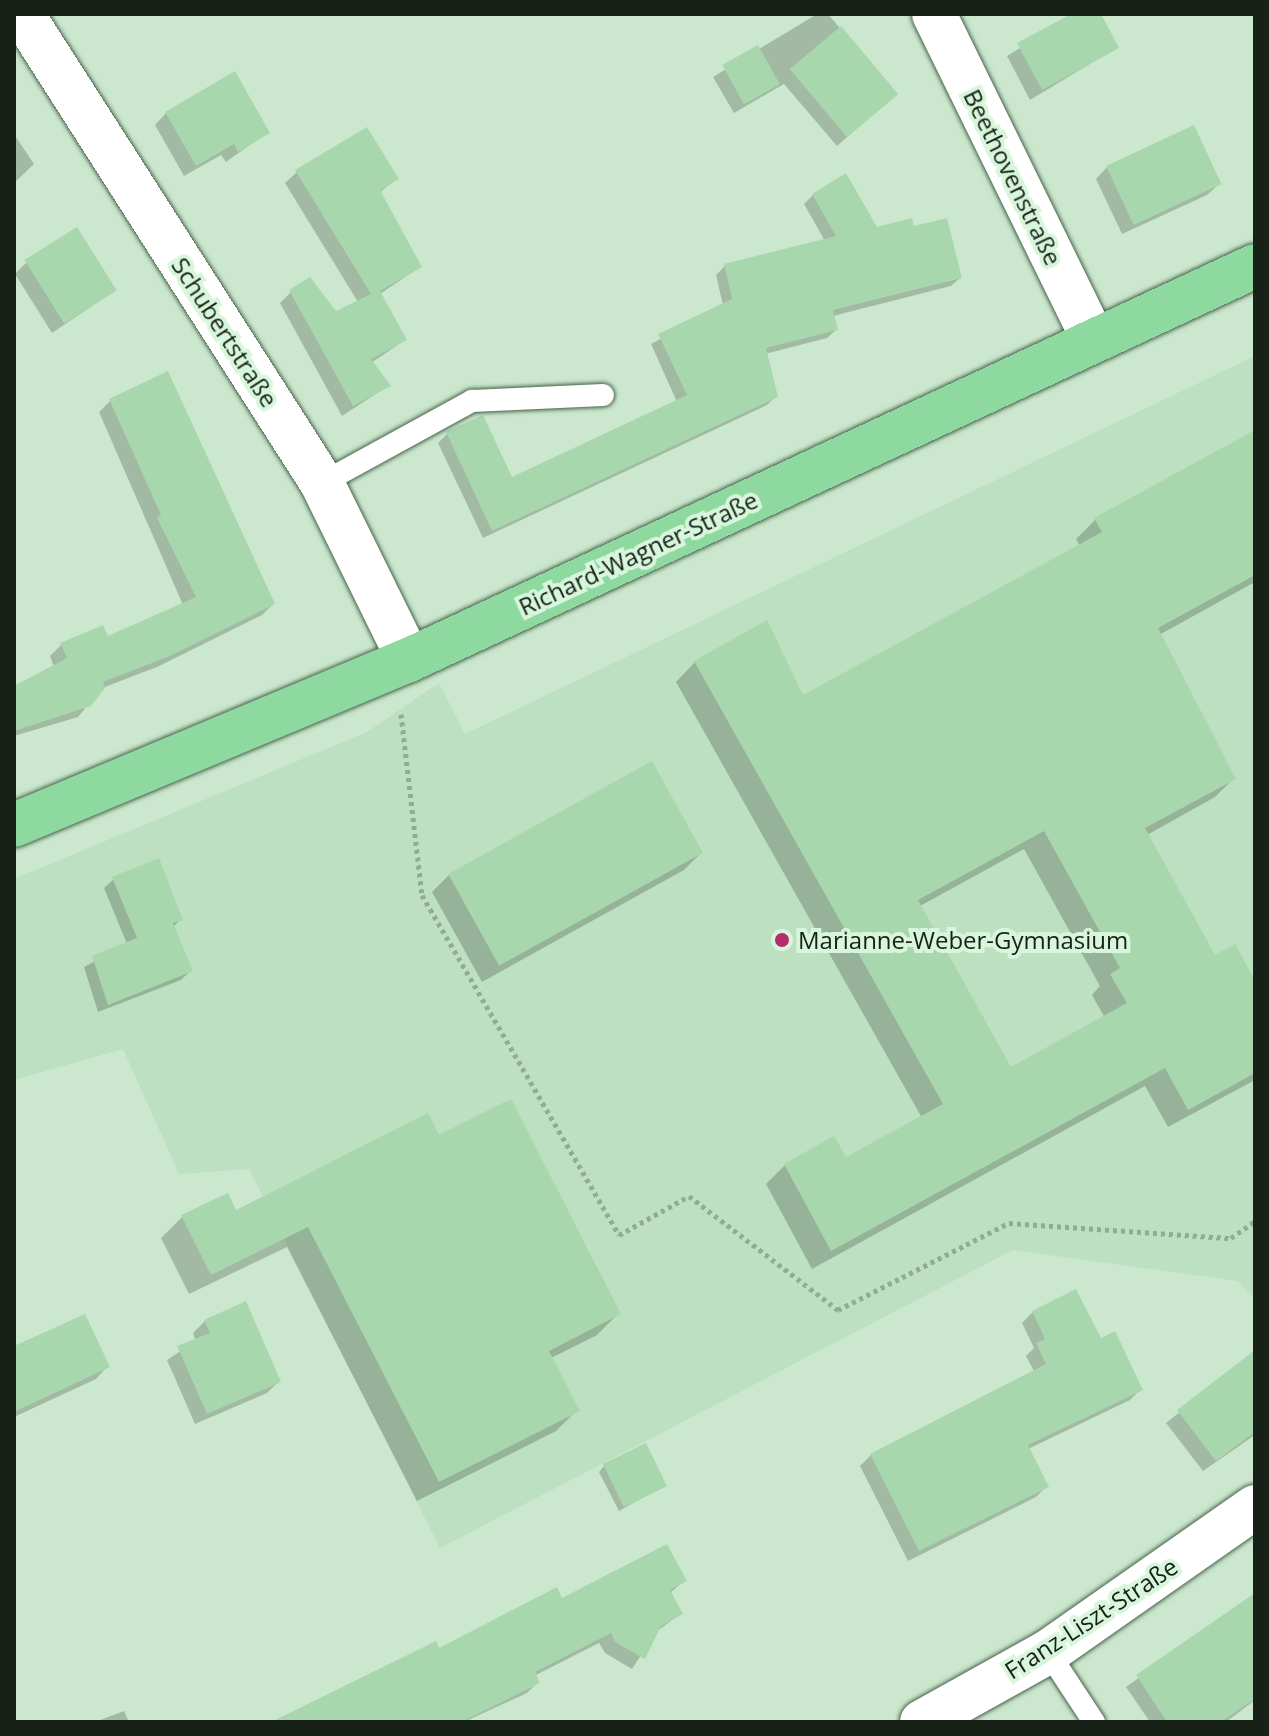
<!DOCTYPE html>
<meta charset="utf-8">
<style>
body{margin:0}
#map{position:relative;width:1269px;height:1736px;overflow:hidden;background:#cbe8ce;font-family:"Open Sans",sans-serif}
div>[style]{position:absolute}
.built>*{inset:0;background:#bce0c0}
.shadow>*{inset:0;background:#0003}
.building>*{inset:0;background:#a8d6ad;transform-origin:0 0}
.path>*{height:5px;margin-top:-2.5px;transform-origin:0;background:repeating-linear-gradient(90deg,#93aa96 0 4px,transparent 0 8px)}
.roads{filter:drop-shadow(0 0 2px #48624b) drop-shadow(0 0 2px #48624b)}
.lane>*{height:22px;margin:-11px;padding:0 11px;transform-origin:11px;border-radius:11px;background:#fff}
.street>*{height:44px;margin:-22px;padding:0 22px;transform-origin:22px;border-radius:22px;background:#fff}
.primary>*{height:44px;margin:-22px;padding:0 22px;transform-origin:22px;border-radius:22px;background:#8ed99f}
.dots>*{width:22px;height:22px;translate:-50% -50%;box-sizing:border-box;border:4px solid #d8f6db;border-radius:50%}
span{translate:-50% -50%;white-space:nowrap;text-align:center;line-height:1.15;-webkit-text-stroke:8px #d8f6db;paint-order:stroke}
.street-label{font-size:24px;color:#172118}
.poi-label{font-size:24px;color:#172118}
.left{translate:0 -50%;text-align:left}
.frame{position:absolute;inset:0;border:16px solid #172118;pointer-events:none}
</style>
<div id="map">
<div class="built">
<i style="clip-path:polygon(1255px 356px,1255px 1299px,1238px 1281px,1013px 1250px,440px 1548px,249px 1169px,179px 1174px,123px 1049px,14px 1080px,14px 879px,367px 732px,439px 683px,465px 734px)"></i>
</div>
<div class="shadow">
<i style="clip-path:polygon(817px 14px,828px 14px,896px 94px,837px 146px,784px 84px,734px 113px,713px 77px)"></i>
<i style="clip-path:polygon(1075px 14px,1098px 14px,1116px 48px,1030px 100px,1007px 56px)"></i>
<i style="clip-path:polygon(166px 113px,268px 132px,226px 162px,221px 155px,184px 176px,155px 125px)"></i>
<i style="clip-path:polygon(14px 134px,34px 164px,14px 183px)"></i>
<i style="clip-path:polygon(1107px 167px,1219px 184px,1207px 195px,1122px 234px,1096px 179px)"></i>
<i style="clip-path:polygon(297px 172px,396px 179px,379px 193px,420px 267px,380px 294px,405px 340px,371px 363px,388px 386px,342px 416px,280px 303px,291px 292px,335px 314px,358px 302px,285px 183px)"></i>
<i style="clip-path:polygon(813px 195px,876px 229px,913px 229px,960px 278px,951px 286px,833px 316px,836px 330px,827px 338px,765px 354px,776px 396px,767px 405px,483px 538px,438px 443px,447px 434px,511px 480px,677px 402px,651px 344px,723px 305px,716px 275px,725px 266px,825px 241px,804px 204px)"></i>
<i style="clip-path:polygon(27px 262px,114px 291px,52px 333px,15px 274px)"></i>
<i style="clip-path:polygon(110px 401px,273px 604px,262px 615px,157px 667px,102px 688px,78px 717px,14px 736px,14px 686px,54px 667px,50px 656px,61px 645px,107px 639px,183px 605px,99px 412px)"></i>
<i style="clip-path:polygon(evenodd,1255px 432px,1255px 582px,1159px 635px,1234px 778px,1215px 797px,1147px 835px,1214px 958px,1255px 981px,1255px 1080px,1168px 1127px,1145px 1086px,812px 1269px,766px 1184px,785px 1165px,845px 1160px,922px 1118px,676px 682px,695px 662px,802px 698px,1080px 546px,1076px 539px,1096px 519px,1255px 432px,1024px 849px,1100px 986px,1092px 995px,1105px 1018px,1010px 1070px,920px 906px,1024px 849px)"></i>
<i style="clip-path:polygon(651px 763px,701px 853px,684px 870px,482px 982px,432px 892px,449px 875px)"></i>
<i style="clip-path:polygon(114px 879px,181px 919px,173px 927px,190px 971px,181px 980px,98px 1012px,84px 967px,127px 944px,104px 888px)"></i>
<i style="clip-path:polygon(438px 1138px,618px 1314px,597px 1335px,551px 1358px,577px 1410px,556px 1431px,417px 1501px,287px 1247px,189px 1294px,161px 1238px,182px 1217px,235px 1213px)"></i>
<i style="clip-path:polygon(1033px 1312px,1100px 1341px,1141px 1389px,1130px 1400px,1028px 1449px,1047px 1486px,1036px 1497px,908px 1561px,860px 1466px,871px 1455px,1035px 1373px,1026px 1356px,1034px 1348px,1022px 1323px)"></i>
<i style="clip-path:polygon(205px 1321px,279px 1381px,267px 1393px,195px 1424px,167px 1360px,196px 1341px,193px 1333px)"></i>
<i style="clip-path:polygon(14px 1348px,107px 1367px,96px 1379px,14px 1417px)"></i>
<i style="clip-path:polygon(1248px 1358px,1255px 1367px,1255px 1435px,1203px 1471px,1166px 1423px)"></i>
<i style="clip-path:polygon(604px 1466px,665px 1485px,619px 1511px,599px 1472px)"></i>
<i style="clip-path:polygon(684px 1581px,670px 1593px,680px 1614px,656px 1632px,632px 1669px,605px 1653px,599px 1643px,534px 1676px,538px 1682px,527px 1693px,464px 1722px,305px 1722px,438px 1651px,561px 1600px)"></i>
<i style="clip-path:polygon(1255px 1596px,1255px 1700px,1226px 1722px,1150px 1722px,1126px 1687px)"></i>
<i style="clip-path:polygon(124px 1711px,129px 1722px,95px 1722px)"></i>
</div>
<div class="building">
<i style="clip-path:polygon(1071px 14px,1101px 14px,1119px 48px,1042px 90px,1017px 43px)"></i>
<i style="left:841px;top:26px;width:89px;height:67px;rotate:50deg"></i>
<i style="left:758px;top:45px;width:45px;height:41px;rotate:61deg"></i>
<i style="clip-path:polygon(235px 71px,270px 133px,238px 152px,234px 144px,196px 166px,165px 112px)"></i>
<i style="left:1194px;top:125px;width:65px;height:97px;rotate:65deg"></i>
<i style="clip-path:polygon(367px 127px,399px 179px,380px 190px,422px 267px,380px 291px,407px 340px,371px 359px,391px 386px,353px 406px,289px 290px,310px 277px,336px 311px,371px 294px,295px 170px)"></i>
<i style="clip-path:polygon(846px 173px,877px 227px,912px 218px,914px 226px,947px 218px,962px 278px,833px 310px,838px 330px,766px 348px,778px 397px,492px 531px,446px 432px,483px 415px,512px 477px,687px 395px,658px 334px,732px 299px,724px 264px,836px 236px,812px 194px)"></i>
<i style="left:77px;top:227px;width:75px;height:62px;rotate:58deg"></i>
<i style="clip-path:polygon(168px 371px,275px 604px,170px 656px,103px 682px,105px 688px,91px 706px,14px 731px,14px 686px,67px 658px,60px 643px,103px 625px,108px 636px,196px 597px,157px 518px,161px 515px,109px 399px)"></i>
<i style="clip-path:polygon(evenodd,1255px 430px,1255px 575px,1158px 628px,1236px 779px,1145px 828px,1215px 955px,1235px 944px,1255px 981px,1255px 1073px,1188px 1110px,1165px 1068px,831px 1251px,784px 1164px,834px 1136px,846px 1157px,943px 1104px,694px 661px,767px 620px,803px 695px,1102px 532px,1094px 518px,1255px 430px,1044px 831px,1120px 968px,1110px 974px,1127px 1003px,1011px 1067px,918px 900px,1044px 831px)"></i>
<i style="left:652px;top:761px;width:105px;height:233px;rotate:61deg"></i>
<i style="clip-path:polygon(159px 858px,183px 920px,173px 923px,193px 971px,108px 1005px,92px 956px,137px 938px,112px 877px)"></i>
<i style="clip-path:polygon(511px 1099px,621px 1314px,549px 1351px,580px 1411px,439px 1482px,308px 1227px,211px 1275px,181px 1215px,228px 1193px,236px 1210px,428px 1113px,439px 1135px)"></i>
<i style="clip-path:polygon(1076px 1289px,1101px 1338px,1115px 1331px,1143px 1390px,1028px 1445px,1049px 1487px,919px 1551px,870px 1454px,1046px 1364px,1036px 1343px,1045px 1339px,1032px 1311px)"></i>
<i style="clip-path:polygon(246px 1301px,281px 1382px,207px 1414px,177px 1346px,210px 1333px,204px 1320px)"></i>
<i style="clip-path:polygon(85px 1314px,110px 1367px,14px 1412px,14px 1346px)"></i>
<i style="clip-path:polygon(1255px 1350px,1255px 1432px,1216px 1461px,1177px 1410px)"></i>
<i style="left:646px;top:1443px;width:48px;height:48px;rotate:64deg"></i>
<i style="clip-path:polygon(667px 1544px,687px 1581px,670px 1590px,683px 1614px,661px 1626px,645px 1659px,615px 1642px,611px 1633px,535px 1672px,540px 1683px,462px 1722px,271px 1722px,436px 1641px,439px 1648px,557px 1587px,562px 1598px)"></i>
<i style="clip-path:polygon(1255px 1593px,1255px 1699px,1221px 1722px,1167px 1722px,1136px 1675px)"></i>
</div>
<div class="path">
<i style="left:401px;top:714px;width:182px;rotate:83.4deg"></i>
<i style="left:422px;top:895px;width:393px;rotate:59.9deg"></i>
<i style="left:619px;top:1235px;width:80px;rotate:-29.1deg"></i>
<i style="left:689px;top:1196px;width:188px;rotate:37.4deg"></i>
<i style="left:838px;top:1310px;width:192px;rotate:-27deg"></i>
<i style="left:1009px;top:1223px;width:223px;rotate:3.9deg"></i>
<i style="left:1231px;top:1238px;width:29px;rotate:-35deg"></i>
</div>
<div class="roads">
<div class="lane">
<i style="left:322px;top:483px;width:171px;rotate:-28.7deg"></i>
<i style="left:472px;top:401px;width:131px;rotate:-2.6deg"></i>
<i style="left:1048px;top:1652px;width:84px;rotate:56.7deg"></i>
</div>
<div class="street">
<i style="left:22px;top:14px;width:557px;rotate:57.39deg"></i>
<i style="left:322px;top:483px;width:197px;rotate:63.8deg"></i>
<i style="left:934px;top:14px;width:362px;rotate:63.9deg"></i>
<i style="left:922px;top:1722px;width:144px;rotate:-29.1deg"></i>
<i style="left:1048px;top:1652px;width:253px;rotate:-35deg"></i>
</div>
<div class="primary">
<i style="left:14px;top:825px;width:428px;rotate:-22.7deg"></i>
<i style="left:409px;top:660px;width:933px;rotate:-24.97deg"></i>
</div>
</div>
<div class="dots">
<i style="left:782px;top:940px;background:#b62d6b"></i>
</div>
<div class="street-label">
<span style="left:1013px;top:177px;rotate:64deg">Beethovenstraße</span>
<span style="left:225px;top:332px;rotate:57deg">Schubertstraße</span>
<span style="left:638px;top:553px;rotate:-25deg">Richard-Wagner-Straße</span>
<span style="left:1091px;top:1618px;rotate:-33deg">Franz-Liszt-Straße</span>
</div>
<div class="poi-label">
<span class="left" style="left:798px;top:940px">Marianne-Weber-Gymnasium</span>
</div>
<div class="frame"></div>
</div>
